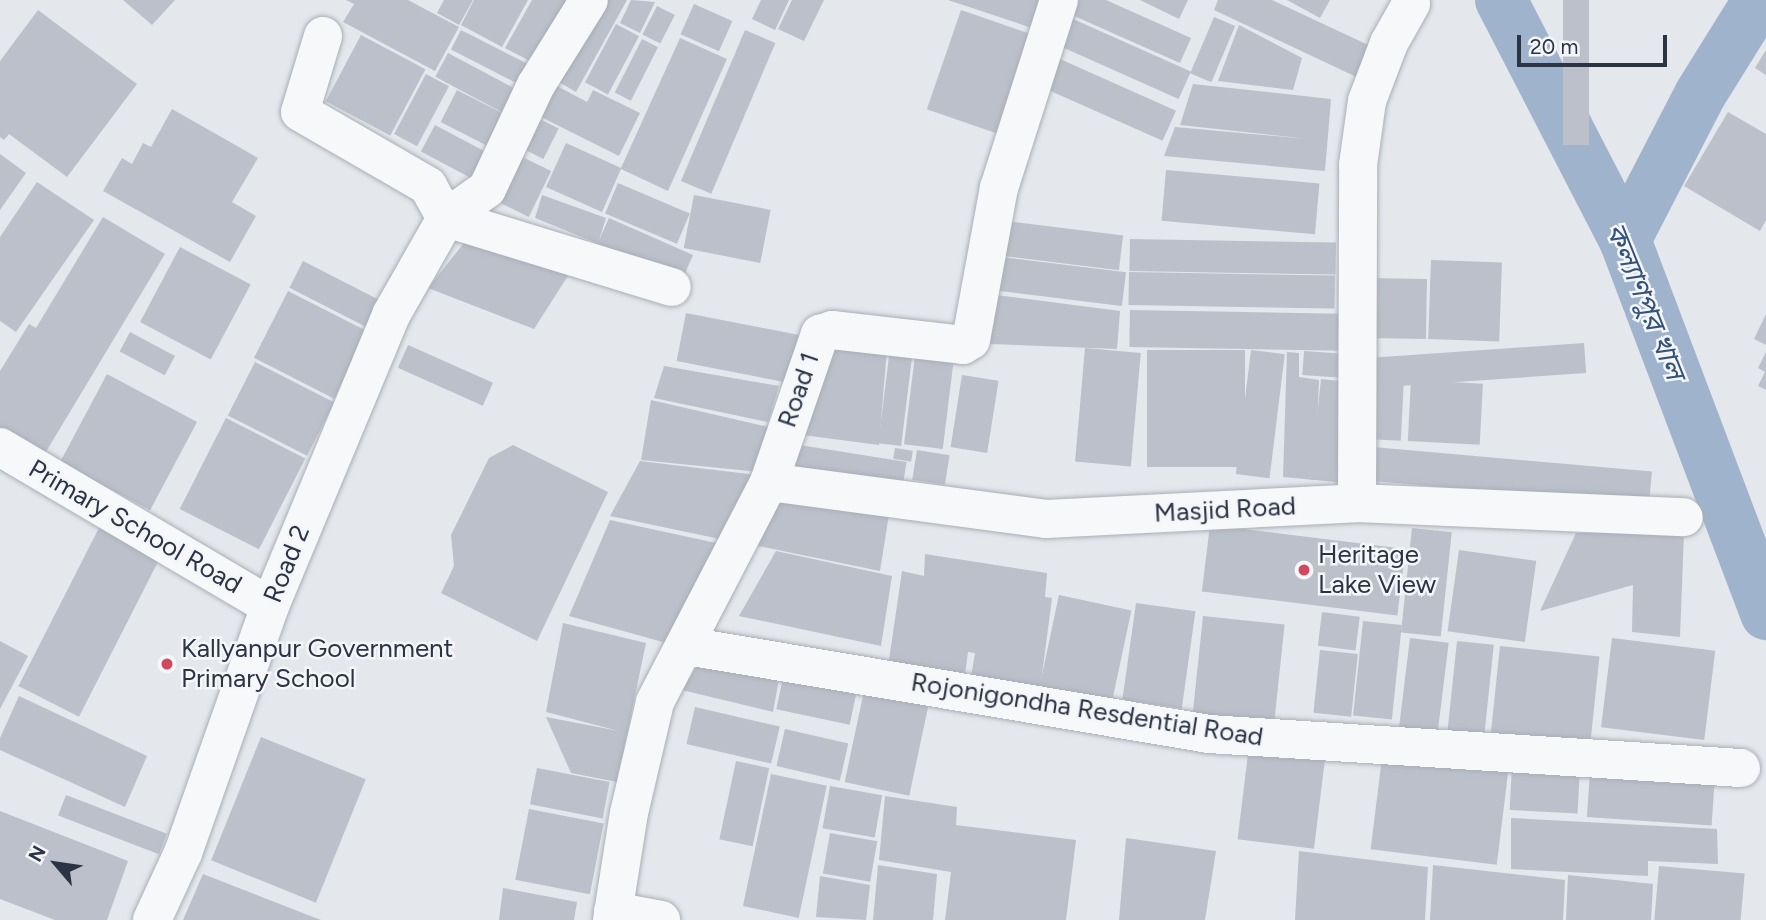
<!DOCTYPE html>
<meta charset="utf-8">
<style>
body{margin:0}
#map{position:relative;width:1766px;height:920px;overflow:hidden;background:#e4e7ec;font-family:Figtree,"Noto Sans Bengali",sans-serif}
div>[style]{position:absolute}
.canal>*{height:52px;margin:-26px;padding:0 26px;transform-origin:26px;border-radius:26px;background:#9fb4cc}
.building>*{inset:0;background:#bbc0ca;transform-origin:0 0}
.roads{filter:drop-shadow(0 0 2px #a9aeb7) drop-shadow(0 0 2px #a9aeb7)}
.minor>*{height:38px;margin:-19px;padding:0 19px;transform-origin:19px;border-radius:19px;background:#f7f8fa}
.dots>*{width:19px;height:19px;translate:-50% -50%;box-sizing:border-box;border:4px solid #f4f6f9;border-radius:50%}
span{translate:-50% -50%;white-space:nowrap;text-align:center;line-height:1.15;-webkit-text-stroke:5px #f4f6f9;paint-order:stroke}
.street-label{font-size:26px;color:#2b3445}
.poi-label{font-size:26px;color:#2b3445}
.left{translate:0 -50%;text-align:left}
.water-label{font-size:28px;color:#34527a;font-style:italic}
.north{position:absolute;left:21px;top:829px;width:70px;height:70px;-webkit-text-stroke:5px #f4f6f9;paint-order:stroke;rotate:299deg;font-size:19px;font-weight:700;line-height:28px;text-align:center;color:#2b3445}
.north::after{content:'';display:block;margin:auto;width:24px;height:32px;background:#2b3445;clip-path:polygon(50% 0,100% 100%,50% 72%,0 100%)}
.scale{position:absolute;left:1517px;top:35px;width:150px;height:32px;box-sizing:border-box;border:4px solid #2b3445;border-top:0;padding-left:9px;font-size:21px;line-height:24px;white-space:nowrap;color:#2b3445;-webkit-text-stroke:5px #f4f6f9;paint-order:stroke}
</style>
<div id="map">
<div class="canal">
<i style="left:1501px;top:0;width:270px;rotate:62.7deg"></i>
<i style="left:1625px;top:240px;width:400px;rotate:69.3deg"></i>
<i style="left:1625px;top:240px;width:165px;rotate:-62.7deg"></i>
<i style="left:1701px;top:93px;width:110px;rotate:-58.1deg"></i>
</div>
<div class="building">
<i style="clip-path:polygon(123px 0,175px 0,152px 25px)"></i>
<i style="clip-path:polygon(346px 0,408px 0,459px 27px,435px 71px,343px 22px,354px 4px)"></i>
<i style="clip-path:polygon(444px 0,473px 0,459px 25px,437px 13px)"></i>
<i style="clip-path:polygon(474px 0,528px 0,502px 47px,461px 25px)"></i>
<i style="clip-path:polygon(532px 0,584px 0,545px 69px,505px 48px)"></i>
<i style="clip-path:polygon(595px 0,627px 0,576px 92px,552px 78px)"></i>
<i style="clip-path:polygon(631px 0,655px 2px,640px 33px,620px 23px)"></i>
<i style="clip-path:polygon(761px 0,789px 0,775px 30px,752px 19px)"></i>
<i style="clip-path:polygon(792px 0,824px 0,804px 41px,778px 29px)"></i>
<i style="clip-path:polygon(948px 0,1047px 0,1038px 30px)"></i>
<i style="clip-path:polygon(1079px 0,1106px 0,1191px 38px,1180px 63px,1072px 15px)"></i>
<i style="clip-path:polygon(1140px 0,1188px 0,1179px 19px)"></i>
<i style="clip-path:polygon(1218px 0,1272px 0,1379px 50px,1365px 81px,1214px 10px)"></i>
<i style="clip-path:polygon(1287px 0,1330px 0,1320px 18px)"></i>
<i style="left:1563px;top:0;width:26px;height:145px"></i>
<i style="left:694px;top:4px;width:42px;height:33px;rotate:24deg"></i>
<i style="left:657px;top:6px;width:20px;height:32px;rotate:27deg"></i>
<i style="clip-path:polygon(38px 10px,137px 84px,67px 177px,9px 134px,4px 140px,0 137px,0 61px)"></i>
<i style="left:961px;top:10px;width:78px;height:105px;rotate:19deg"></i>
<i style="left:1214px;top:17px;width:23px;height:61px;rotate:23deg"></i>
<i style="left:1073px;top:19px;width:129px;height:30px;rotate:24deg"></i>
<i style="left:616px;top:24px;width:26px;height:66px;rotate:28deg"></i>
<i style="clip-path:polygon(1239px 25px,1302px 58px,1293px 90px,1218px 81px)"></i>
<i style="left:461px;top:30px;width:79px;height:22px;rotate:27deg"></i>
<i style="left:745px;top:30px;width:33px;height:164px;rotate:23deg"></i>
<i style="left:361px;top:35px;width:73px;height:75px;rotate:28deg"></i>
<i style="clip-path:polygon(680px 38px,727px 59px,668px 191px,621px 169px,602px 212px,546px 187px,566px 143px,621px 168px)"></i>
<i style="left:642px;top:39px;width:18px;height:60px;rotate:27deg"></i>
<i style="clip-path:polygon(1766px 50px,1766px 75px,1755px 68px)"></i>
<i style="left:448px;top:53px;width:79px;height:27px;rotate:28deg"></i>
<i style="left:1060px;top:59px;width:127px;height:33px;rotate:24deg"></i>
<i style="left:426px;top:74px;width:26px;height:68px;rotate:28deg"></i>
<i style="clip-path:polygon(542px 78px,587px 102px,593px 90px,640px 113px,619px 156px,527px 110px)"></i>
<i style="clip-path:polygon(1193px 84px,1331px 99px,1325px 171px,1164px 156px,1175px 127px,1308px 139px,1180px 125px)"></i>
<i style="left:457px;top:90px;width:55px;height:36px;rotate:27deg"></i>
<i style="clip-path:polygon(172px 109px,258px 158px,232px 202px,256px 216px,230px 262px,103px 191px,122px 158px,132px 164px,143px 143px,151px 147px)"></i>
<i style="clip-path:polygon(1728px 112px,1766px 134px,1766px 220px,1760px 231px,1684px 186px)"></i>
<i style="left:532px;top:115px;width:30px;height:34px;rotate:27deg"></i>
<i style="left:435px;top:125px;width:57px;height:30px;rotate:28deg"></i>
<i style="left:508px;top:150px;width:48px;height:51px;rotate:26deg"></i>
<i style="clip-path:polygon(0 154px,26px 173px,0 210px)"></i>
<i style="left:1166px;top:170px;width:154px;height:51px;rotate:5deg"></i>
<i style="clip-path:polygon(37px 182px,94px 220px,16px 332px,0 321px,0 237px)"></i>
<i style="left:618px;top:183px;width:78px;height:33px;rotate:23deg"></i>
<i style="clip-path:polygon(542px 195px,606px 218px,599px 240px,609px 218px,693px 255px,683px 278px,535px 218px)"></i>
<i style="left:694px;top:195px;width:78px;height:54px;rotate:11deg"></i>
<i style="clip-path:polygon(103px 217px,165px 254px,38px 465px,0 442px,0 371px,29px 324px,36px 328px)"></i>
<i style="left:1005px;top:221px;width:119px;height:35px;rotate:7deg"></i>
<i style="clip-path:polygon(472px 233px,571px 271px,534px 329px,428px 288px)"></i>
<i style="left:1130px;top:239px;width:206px;height:32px;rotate:1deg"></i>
<i style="left:180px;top:247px;width:80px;height:85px;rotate:28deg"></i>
<i style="left:1002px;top:257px;width:125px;height:34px;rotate:7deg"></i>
<i style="left:1431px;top:260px;width:71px;height:79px;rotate:2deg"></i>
<i style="left:303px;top:261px;width:89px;height:30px;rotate:27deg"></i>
<i style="left:1129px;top:272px;width:206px;height:33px;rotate:1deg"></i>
<i style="left:1368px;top:278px;width:59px;height:60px;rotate:1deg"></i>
<i style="left:288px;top:291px;width:90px;height:75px;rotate:27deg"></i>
<i style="clip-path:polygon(996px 295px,1120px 311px,1117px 349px,990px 344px)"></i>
<i style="left:1130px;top:310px;width:211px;height:37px;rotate:1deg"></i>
<i style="left:686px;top:313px;width:117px;height:49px;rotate:11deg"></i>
<i style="clip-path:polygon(1766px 314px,1766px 345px,1754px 339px)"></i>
<i style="left:130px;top:332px;width:51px;height:22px;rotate:28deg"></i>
<i style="clip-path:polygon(830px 341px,887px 349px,879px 445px,803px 435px)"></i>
<i style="left:1584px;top:343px;width:30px;height:213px;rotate:86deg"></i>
<i style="left:408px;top:345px;width:93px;height:25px;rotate:24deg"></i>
<i style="left:916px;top:347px;width:39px;height:98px;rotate:7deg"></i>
<i style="left:890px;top:348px;width:23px;height:96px;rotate:7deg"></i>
<i style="left:1085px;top:348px;width:56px;height:114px;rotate:5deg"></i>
<i style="left:1147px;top:350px;width:98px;height:117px"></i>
<i style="left:1251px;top:350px;width:34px;height:125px;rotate:7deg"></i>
<i style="left:1304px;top:351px;width:46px;height:24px;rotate:4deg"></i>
<i style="clip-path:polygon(1287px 352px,1299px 353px,1299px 377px,1319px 380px,1315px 480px,1283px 477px)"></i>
<i style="clip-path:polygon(1766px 352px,1766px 390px,1758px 386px,1765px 372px,1758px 368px)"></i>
<i style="left:255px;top:362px;width:89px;height:60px;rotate:27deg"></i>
<i style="clip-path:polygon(664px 366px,779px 386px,768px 422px,654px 398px)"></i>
<i style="left:107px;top:374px;width:102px;height:100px;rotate:28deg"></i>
<i style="left:962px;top:375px;width:37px;height:73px;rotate:9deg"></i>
<i style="left:1369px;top:378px;width:35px;height:61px;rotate:3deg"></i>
<i style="left:1321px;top:379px;width:30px;height:101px;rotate:6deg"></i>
<i style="left:1411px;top:380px;width:72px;height:61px;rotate:3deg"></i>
<i style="clip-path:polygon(651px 400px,777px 429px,759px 472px,641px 460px)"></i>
<i style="left:226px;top:418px;width:89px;height:102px;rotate:27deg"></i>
<i style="left:787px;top:443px;width:121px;height:33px;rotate:9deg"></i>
<i style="clip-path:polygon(513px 445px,608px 492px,537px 641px,441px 593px,454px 566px,451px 535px,489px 458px)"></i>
<i style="left:1373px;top:447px;width:280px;height:34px;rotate:5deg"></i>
<i style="left:895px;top:448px;width:18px;height:11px;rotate:9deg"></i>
<i style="left:917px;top:450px;width:33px;height:30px;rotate:9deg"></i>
<i style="clip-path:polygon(640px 461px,757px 475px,720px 539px,610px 516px)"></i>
<i style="clip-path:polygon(784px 493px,889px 514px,880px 571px,758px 546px)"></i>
<i style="clip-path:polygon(610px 520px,716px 543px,670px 644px,569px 616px)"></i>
<i style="left:102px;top:522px;width:68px;height:184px;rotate:27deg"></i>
<i style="left:1210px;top:525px;width:197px;height:67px;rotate:7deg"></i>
<i style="left:1412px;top:528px;width:40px;height:105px;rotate:6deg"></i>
<i style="clip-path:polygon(1684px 532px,1680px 637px,1632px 632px,1633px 585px,1540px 611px,1576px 533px)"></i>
<i style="left:1459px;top:550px;width:78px;height:82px;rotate:8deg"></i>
<i style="clip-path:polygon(776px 551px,892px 576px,881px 646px,739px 616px)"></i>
<i style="clip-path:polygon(925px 554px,1047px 573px,1045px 597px,1052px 598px,1040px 690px,971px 677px,975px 653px,968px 652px,964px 682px,888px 667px,902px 571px,924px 576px)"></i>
<i style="left:1059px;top:595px;width:74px;height:95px;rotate:12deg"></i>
<i style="left:1136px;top:603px;width:60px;height:98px;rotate:8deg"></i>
<i style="left:1322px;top:612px;width:38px;height:34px;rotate:7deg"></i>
<i style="left:1203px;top:616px;width:82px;height:102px;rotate:6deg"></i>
<i style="left:1363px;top:621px;width:39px;height:95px;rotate:6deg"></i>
<i style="clip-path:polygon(563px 623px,646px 643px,617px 782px,571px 773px,546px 717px,619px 731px,546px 712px)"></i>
<i style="left:1410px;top:638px;width:39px;height:96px;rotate:7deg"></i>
<i style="left:1612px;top:638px;width:104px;height:90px;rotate:7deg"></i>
<i style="clip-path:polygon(0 641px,28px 656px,0 709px)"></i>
<i style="left:1457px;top:641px;width:37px;height:96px;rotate:6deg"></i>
<i style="left:1500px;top:646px;width:100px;height:89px;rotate:6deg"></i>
<i style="left:1320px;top:650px;width:38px;height:63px;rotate:6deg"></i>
<i style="clip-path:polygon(704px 655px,780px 673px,773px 712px,682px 690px)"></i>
<i style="left:784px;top:673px;width:75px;height:37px;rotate:12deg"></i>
<i style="left:864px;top:691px;width:66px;height:93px;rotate:12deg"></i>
<i style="clip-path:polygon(19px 696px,147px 756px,125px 807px,0 750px,0 738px)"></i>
<i style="left:695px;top:707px;width:87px;height:38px;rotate:13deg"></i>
<i style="left:785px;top:729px;width:65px;height:38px;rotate:13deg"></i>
<i style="left:261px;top:737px;width:113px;height:133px;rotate:22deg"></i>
<i style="left:1249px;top:746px;width:77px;height:94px;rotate:7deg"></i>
<i style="left:1383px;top:749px;width:127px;height:101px;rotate:7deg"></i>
<i style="left:736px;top:761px;width:34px;height:80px;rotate:12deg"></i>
<i style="left:1512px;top:765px;width:68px;height:45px;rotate:3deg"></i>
<i style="left:537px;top:768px;width:74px;height:37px;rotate:11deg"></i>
<i style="left:1590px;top:772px;width:125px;height:45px;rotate:4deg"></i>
<i style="left:771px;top:774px;width:57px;height:135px;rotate:12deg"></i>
<i style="left:830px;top:786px;width:53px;height:43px;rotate:10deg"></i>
<i style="left:66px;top:795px;width:108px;height:22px;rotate:21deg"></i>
<i style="clip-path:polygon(885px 796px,957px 807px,956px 825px,1076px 840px,1066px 920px,945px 920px,951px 872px,879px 860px)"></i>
<i style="left:529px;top:809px;width:76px;height:72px;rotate:11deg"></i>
<i style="clip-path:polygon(0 811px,128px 861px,107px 920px,55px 920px,0 899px)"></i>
<i style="clip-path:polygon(1511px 818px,1717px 829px,1718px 864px,1648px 861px,1648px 876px,1511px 869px)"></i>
<i style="left:830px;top:833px;width:48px;height:41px;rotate:10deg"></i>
<i style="clip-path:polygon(1126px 838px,1216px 851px,1205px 920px,1119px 920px)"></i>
<i style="clip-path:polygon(1299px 851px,1428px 867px,1425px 920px,1295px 920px)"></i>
<i style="clip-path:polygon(878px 865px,937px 874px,933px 920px,873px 920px)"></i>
<i style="clip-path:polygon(1433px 865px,1565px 880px,1563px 920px,1430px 920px)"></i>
<i style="left:1659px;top:866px;width:86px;height:54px;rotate:5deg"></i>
<i style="clip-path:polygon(203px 874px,321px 920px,183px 920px)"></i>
<i style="clip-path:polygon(1568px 875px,1653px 884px,1651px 920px,1566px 920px)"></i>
<i style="clip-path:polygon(820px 876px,870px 885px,866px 920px,816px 917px)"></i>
<i style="clip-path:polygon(503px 888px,577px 902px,574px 920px,499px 920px)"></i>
</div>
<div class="roads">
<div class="minor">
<i style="left:323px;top:36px;width:79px;rotate:106.8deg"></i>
<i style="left:300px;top:112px;width:148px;rotate:30deg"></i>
<i style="left:428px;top:186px;width:37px;rotate:61deg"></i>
<i style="left:446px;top:218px;width:236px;rotate:17deg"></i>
<i style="left:0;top:447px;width:313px;rotate:30.5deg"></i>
<i style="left:769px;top:482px;width:279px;rotate:7.6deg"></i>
<i style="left:1046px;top:519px;width:311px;rotate:-2.9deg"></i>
<i style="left:1357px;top:503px;width:327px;rotate:2.5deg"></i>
<i style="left:1357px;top:503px;width:338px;rotate:-89.8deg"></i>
<i style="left:1358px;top:165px;width:65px;rotate:-82deg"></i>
<i style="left:1367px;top:101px;width:62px;rotate:-69.2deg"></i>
<i style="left:1389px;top:43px;width:45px;rotate:-60.6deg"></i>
<i style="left:687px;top:646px;width:529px;rotate:9.57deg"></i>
<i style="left:1209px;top:734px;width:533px;rotate:3.66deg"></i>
<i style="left:613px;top:911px;width:49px;rotate:10.6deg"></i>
<i style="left:152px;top:920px;width:74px;rotate:-65.2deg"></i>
<i style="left:183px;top:853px;width:262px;rotate:-70.6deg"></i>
<i style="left:270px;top:606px;width:315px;rotate:-67.4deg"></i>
<i style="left:391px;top:315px;width:112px;rotate:-60.4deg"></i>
<i style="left:446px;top:218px;width:50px;rotate:-35.3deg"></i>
<i style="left:487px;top:189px;width:115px;rotate:-64.8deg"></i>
<i style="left:536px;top:85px;width:100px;rotate:-58.1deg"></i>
<i style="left:612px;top:920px;width:108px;rotate:-81deg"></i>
<i style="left:629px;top:813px;width:114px;rotate:-76.8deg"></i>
<i style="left:655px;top:702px;width:248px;rotate:-62.6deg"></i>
<i style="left:769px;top:482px;width:157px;rotate:-71deg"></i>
<i style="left:820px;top:334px;width:13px;rotate:-18deg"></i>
<i style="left:832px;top:330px;width:132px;rotate:6.5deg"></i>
<i style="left:963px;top:345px;width:9px;rotate:-32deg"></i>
<i style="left:971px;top:340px;width:155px;rotate:-79.6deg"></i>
<i style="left:999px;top:188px;width:197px;rotate:-72.3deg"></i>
</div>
</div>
<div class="dots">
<i style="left:1304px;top:570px;background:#d1495b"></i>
<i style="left:167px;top:664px;background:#d1495b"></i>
</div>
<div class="street-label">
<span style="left:799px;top:390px;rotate:-71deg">Road 1</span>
<span style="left:1225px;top:510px;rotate:-3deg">Masjid Road</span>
<span style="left:135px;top:527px;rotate:30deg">Primary School Road</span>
<span style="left:287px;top:564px;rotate:-68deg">Road 2</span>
<span style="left:1087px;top:710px;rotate:9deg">Rojonigondha Resdential Road</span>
</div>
<div class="poi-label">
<span class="left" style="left:1318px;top:570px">Heritage<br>Lake View</span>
<span class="left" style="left:181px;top:664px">Kallyanpur Government<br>Primary School</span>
</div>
<div class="water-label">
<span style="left:1646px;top:301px;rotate:68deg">কল্যাণপুর খাল</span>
</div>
<div class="north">N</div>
<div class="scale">20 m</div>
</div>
